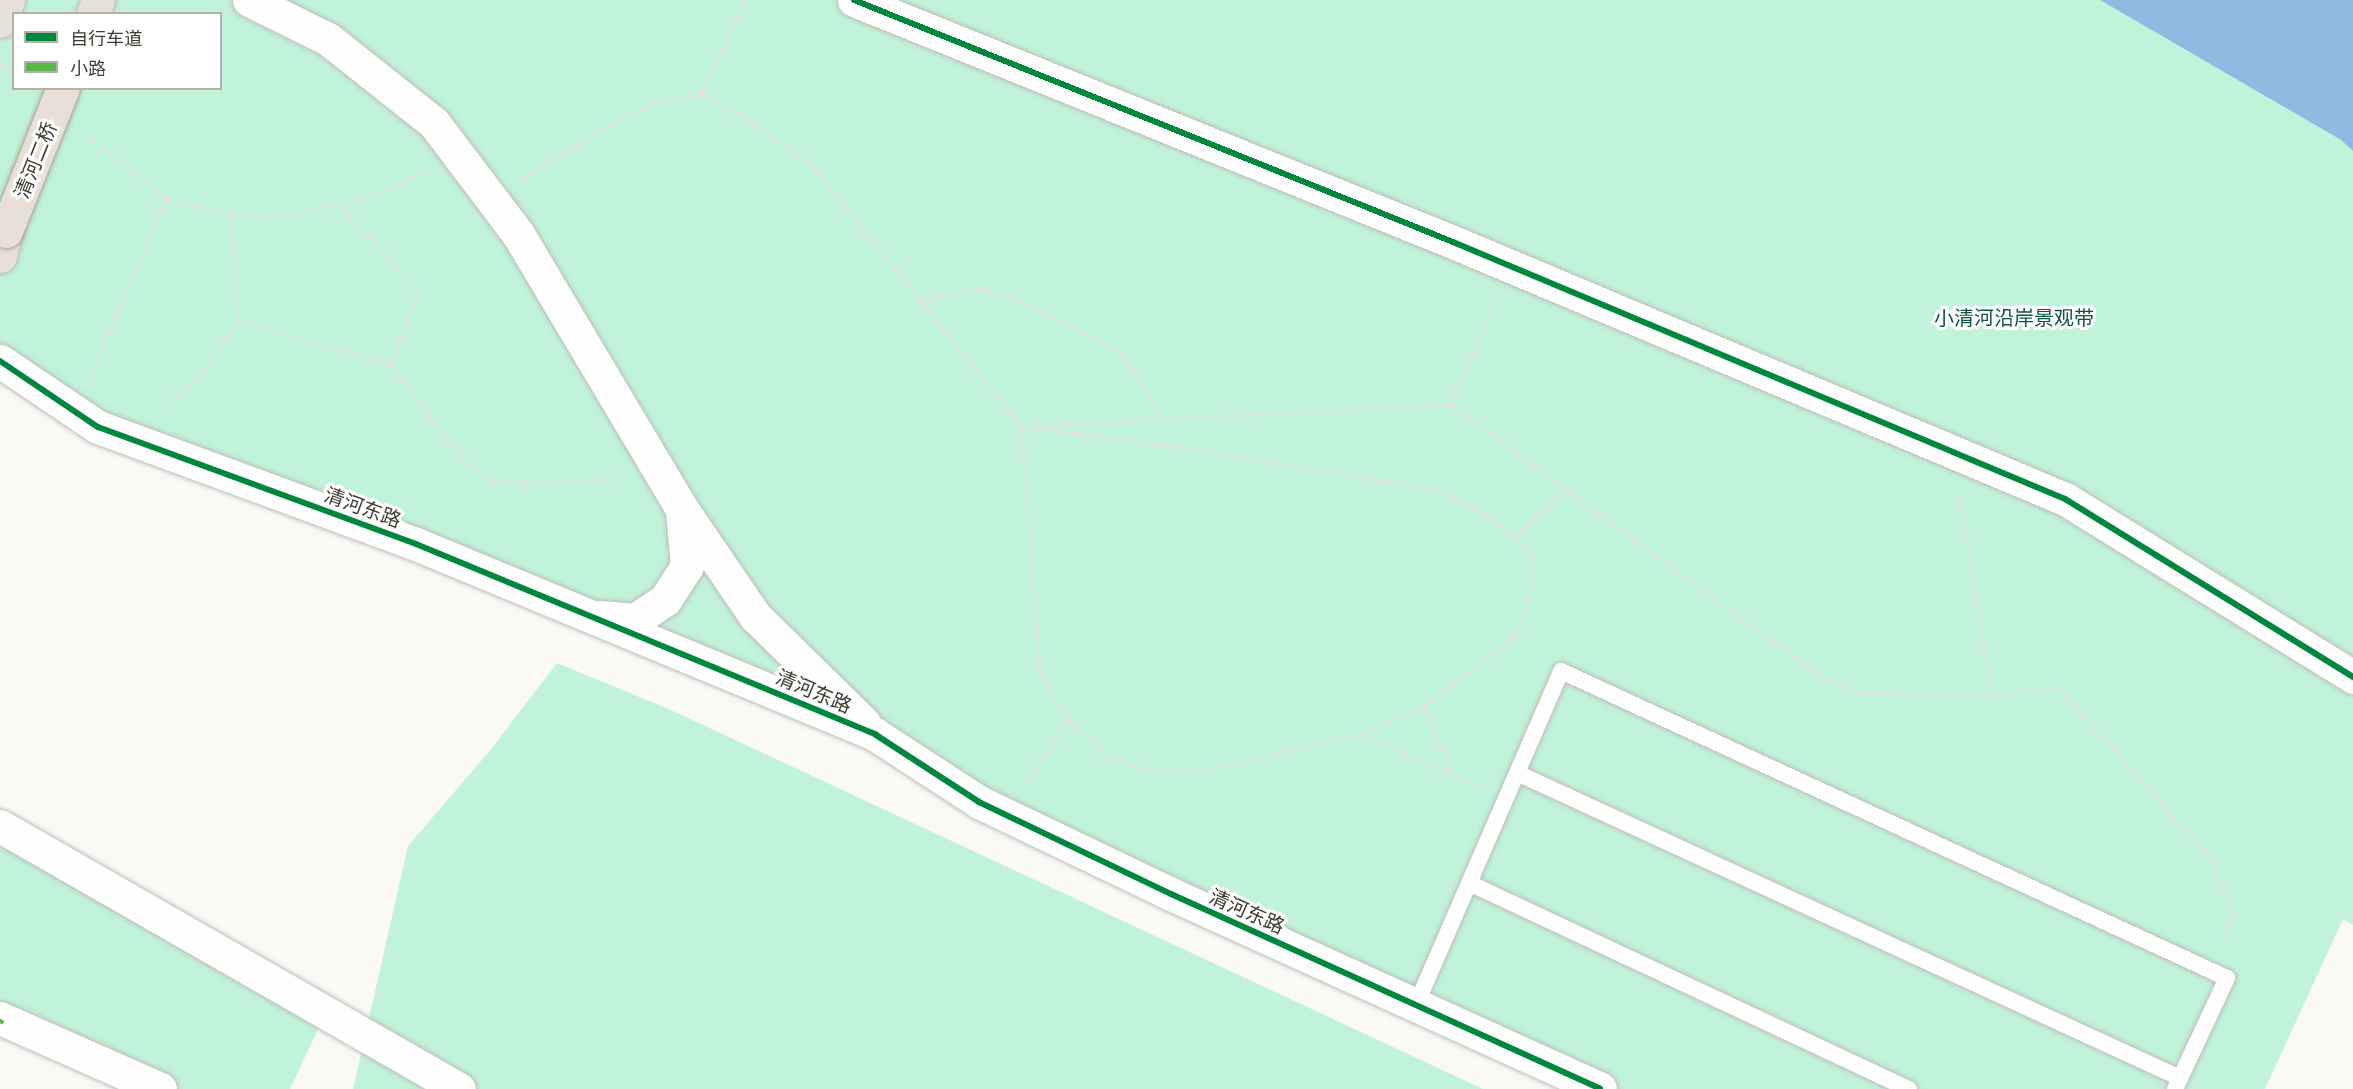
<!DOCTYPE html>
<meta charset="utf-8">
<style>
body{margin:0}
#map{position:relative;width:2353px;height:1089px;overflow:hidden;background:#fbf9f6;font-family:"IBM Plex Sans","Noto Sans SC",sans-serif}
div>[style]{position:absolute}
.green>*{inset:0;background:#c1f2da}
.water>*{inset:0;background:#91bae2}
.path>*{height:4px;margin-top:-2px;transform-origin:0;background:repeating-linear-gradient(90deg,#e3e3e2 0 4.5px,transparent 0 9px)}
.roads{filter:drop-shadow(0 0 2px #bebcb8) drop-shadow(0 0 2px #bebcb8)}
.service>*{height:16px;margin:-8px;padding:0 8px;transform-origin:8px;border-radius:8px;background:#fefefe}
.minor>*{height:33px;margin:-16.5px;padding:0 16.5px;transform-origin:16.5px;border-radius:16.5px;background:#fefefe}
.tertiary>*{height:33px;margin:-16.5px;padding:0 16.5px;transform-origin:16.5px;border-radius:16.5px;background:#fefefe}
.primary>*{height:33px;margin:-16.5px;padding:0 16.5px;transform-origin:16.5px;border-radius:16.5px;background:#e6e0d8}
.bridges{filter:drop-shadow(0 0 2px #aca394) drop-shadow(0 0 2px #aca394)}
.primary-bridge>*{height:33px;margin:-16.5px;padding:0 16.5px;transform-origin:16.5px;border-radius:16.5px;background:#e6e0d8}
.quiet>*{height:4.5px;margin-top:-2.25px;transform-origin:0;background:repeating-linear-gradient(90deg,#58b947 0 9px,transparent 0 13.5px)}
.cycleway>*{height:6px;margin:-3px;padding:0 3px;transform-origin:3px;border-radius:3px;background:#00873e}
span{translate:-50% -50%;white-space:nowrap;text-align:center;line-height:1.15;-webkit-text-stroke:6px #fff;paint-order:stroke}
.street-label{font-size:20px;color:#3f3b34}
.park-label{font-size:20px;color:#0a573d}
.legend{position:absolute;left:12px;top:12px;width:210px;height:78px;box-sizing:border-box;background:#fff;border:2px solid #b2b1ae;margin:0;padding:8px 10px;list-style:none;font-size:18px;color:#3f3b34}
.legend li{display:flex;align-items:center;gap:12px;height:30px}
.legend b{width:30px;border:2px solid #b2b1ae}
</style>
<div id="map">
<div class="green">
<i style="clip-path:polygon(evenodd,0 0,2100px 0,2341px 140px,2353px 151px,2353px 925px,2343px 919px,2265px 1089px,1600px 1089px,876px 735px,98px 427px,0 361px,0 0,14px 14px,220px 14px,220px 88px,14px 88px,14px 14px)"></i>
<i style="clip-path:polygon(557px 663px,671px 710px,1483px 1089px,353px 1089px,408px 846px,492px 748px)"></i>
<i style="clip-path:polygon(0 826px,326px 1012px,290px 1089px,160px 1089px,0 1018px)"></i>
</div>
<div class="water">
<i style="clip-path:polygon(2100px 0,2353px 0,2353px 151px,2341px 140px)"></i>
</div>
<div class="path">
<i style="left:0;top:63px;width:18px;rotate:38deg"></i>
<i style="left:701px;top:94px;width:42px;rotate:28.4deg"></i>
<i style="left:738px;top:114px;width:88px;rotate:34.4deg"></i>
<i style="left:811px;top:164px;width:337px;rotate:51.3deg"></i>
<i style="left:1022px;top:427px;width:247px;rotate:85.8deg"></i>
<i style="left:1040px;top:673px;width:53px;rotate:59.6deg"></i>
<i style="left:1067px;top:719px;width:54px;rotate:43.5deg"></i>
<i style="left:1106px;top:756px;width:41px;rotate:18.4deg"></i>
<i style="left:1145px;top:769px;width:43px;rotate:5.3deg"></i>
<i style="left:1188px;top:773px;width:178px;rotate:-12.3deg"></i>
<i style="left:1362px;top:735px;width:68px;rotate:-24.3deg"></i>
<i style="left:1424px;top:707px;width:115px;rotate:-38deg"></i>
<i style="left:1515px;top:636px;width:38px;rotate:-67deg"></i>
<i style="left:1530px;top:601px;width:41px;rotate:-85.8deg"></i>
<i style="left:1533px;top:560px;width:48px;rotate:-131.6deg"></i>
<i style="left:1501px;top:524px;width:64px;rotate:-150.3deg"></i>
<i style="left:1445px;top:492px;width:283px;rotate:-170.6deg"></i>
<i style="left:1166px;top:446px;width:145px;rotate:-172.5deg"></i>
<i style="left:86px;top:136px;width:101px;rotate:37.8deg"></i>
<i style="left:166px;top:198px;width:68px;rotate:14.4deg"></i>
<i style="left:232px;top:215px;width:45px;rotate:3.8deg"></i>
<i style="left:277px;top:218px;width:84px;rotate:-12.4deg"></i>
<i style="left:359px;top:200px;width:48px;rotate:-19.6deg"></i>
<i style="left:404px;top:184px;width:24px;rotate:-36deg"></i>
<i style="left:521px;top:179px;width:101px;rotate:-31.6deg"></i>
<i style="left:607px;top:126px;width:51px;rotate:-26.6deg"></i>
<i style="left:653px;top:103px;width:49px;rotate:-10.6deg"></i>
<i style="left:701px;top:94px;width:104px;rotate:-64.9deg"></i>
<i style="left:232px;top:215px;width:106px;rotate:86.8deg"></i>
<i style="left:238px;top:321px;width:159px;rotate:16deg"></i>
<i style="left:391px;top:365px;width:80px;rotate:-69.5deg"></i>
<i style="left:419px;top:290px;width:117px;rotate:-133.6deg"></i>
<i style="left:921px;top:301px;width:58px;rotate:-11.9deg"></i>
<i style="left:978px;top:289px;width:33px;rotate:14deg"></i>
<i style="left:1010px;top:297px;width:116px;rotate:26.1deg"></i>
<i style="left:1114px;top:348px;width:30px;rotate:46deg"></i>
<i style="left:1135px;top:370px;width:56px;rotate:62.5deg"></i>
<i style="left:391px;top:365px;width:125px;rotate:52.5deg"></i>
<i style="left:467px;top:464px;width:30px;rotate:33deg"></i>
<i style="left:492px;top:480px;width:31px;rotate:7deg"></i>
<i style="left:523px;top:484px;width:98px;rotate:-2.9deg"></i>
<i style="left:91px;top:377px;width:194px;rotate:-67.3deg"></i>
<i style="left:1451px;top:405px;width:463px;rotate:36.3deg"></i>
<i style="left:1824px;top:679px;width:35px;rotate:24deg"></i>
<i style="left:1856px;top:693px;width:136px;rotate:1.3deg"></i>
<i style="left:1992px;top:696px;width:203px;rotate:-99.1deg"></i>
<i style="left:161px;top:411px;width:62px;rotate:-43deg"></i>
<i style="left:206px;top:369px;width:58px;rotate:-56.3deg"></i>
<i style="left:1032px;top:426px;width:420px;rotate:-2.9deg"></i>
<i style="left:1451px;top:405px;width:113px;rotate:-67.1deg"></i>
<i style="left:1513px;top:538px;width:72px;rotate:-42.2deg"></i>
<i style="left:1992px;top:696px;width:66px;rotate:-6.9deg"></i>
<i style="left:2058px;top:688px;width:232px;rotate:48.1deg"></i>
<i style="left:2213px;top:861px;width:56px;rotate:68deg"></i>
<i style="left:2234px;top:913px;width:32px;rotate:110deg"></i>
<i style="left:1424px;top:707px;width:72px;rotate:67deg"></i>
<i style="left:1362px;top:735px;width:129px;rotate:23.2deg"></i>
<i style="left:1027px;top:785px;width:77px;rotate:-58.8deg"></i>
</div>
<div class="roads">
<div class="service">
<i style="left:1517px;top:773px;width:730px;rotate:24.7deg"></i>
<i style="left:1469px;top:883px;width:486px;rotate:25.1deg"></i>
<i style="left:1416px;top:1005px;width:364px;rotate:-66.5deg"></i>
<i style="left:1561px;top:671px;width:733px;rotate:24.75deg"></i>
<i style="left:2227px;top:978px;width:123px;rotate:115.1deg"></i>
</div>
<div class="minor">
<i style="left:854px;top:0;width:646px;rotate:22deg"></i>
<i style="left:1453px;top:242px;width:664px;rotate:22.78deg"></i>
<i style="left:2065px;top:499px;width:339px;rotate:31.7deg"></i>
<i style="left:0;top:826px;width:529px;rotate:29.81deg"></i>
<i style="left:0;top:1018px;width:175px;rotate:23.9deg"></i>
</div>
<div class="tertiary">
<i style="left:249px;top:0;width:88px;rotate:26.3deg"></i>
<i style="left:328px;top:39px;width:135px;rotate:38.4deg"></i>
<i style="left:434px;top:123px;width:139px;rotate:52.9deg"></i>
<i style="left:518px;top:234px;width:320px;rotate:59.2deg"></i>
<i style="left:682px;top:509px;width:130px;rotate:55.7deg"></i>
<i style="left:755px;top:616px;width:153px;rotate:44.5deg"></i>
<i style="left:0;top:361px;width:118px;rotate:34deg"></i>
<i style="left:98px;top:427px;width:339px;rotate:20.2deg"></i>
<i style="left:416px;top:544px;width:498px;rotate:22.5deg"></i>
<i style="left:876px;top:735px;width:123px;rotate:33deg"></i>
<i style="left:979px;top:802px;width:213px;rotate:25.6deg"></i>
<i style="left:1171px;top:894px;width:471px;rotate:24.4deg"></i>
<i style="left:600px;top:617px;width:35px;rotate:5deg"></i>
<i style="left:635px;top:620px;width:36px;rotate:-34deg"></i>
<i style="left:665px;top:600px;width:40px;rotate:-57.1deg"></i>
<i style="left:687px;top:566px;width:56px;rotate:-95.1deg"></i>
</div>
<div class="primary">
<i style="left:93px;top:14px;width:15px;rotate:-70deg"></i>
<i style="left:0;top:21px;width:22px;rotate:-69deg"></i>
<i style="left:0;top:256px;width:26px;rotate:-77deg"></i>
</div>
</div>
<div class="bridges">
<div class="primary-bridge">
<i style="left:6px;top:231px;width:154px;rotate:-68.3deg"></i>
</div>
</div>
<div class="quiet">
<i style="left:0;top:1023px;width:4px;rotate:-63deg"></i>
</div>
<div class="cycleway">
<i style="left:854px;top:0;width:646px;rotate:22deg"></i>
<i style="left:1453px;top:242px;width:664px;rotate:22.78deg"></i>
<i style="left:2065px;top:499px;width:339px;rotate:31.7deg"></i>
<i style="left:0;top:361px;width:118px;rotate:34deg"></i>
<i style="left:98px;top:427px;width:339px;rotate:20.2deg"></i>
<i style="left:416px;top:544px;width:498px;rotate:22.5deg"></i>
<i style="left:876px;top:735px;width:123px;rotate:33deg"></i>
<i style="left:979px;top:802px;width:213px;rotate:25.6deg"></i>
<i style="left:1171px;top:894px;width:471px;rotate:24.4deg"></i>
</div>
<div class="street-label">
<span style="left:35px;top:160px;rotate:-68deg">清河二桥</span>
<span style="left:363px;top:507px;rotate:20deg">清河东路</span>
<span style="left:814px;top:691px;rotate:23deg">清河东路</span>
<span style="left:1247px;top:911px;rotate:24deg">清河东路</span>
</div>
<div class="park-label">
<span style="left:2014px;top:317px">小清河沿岸景观带</span>
</div>
<ul class="legend">
<li><b style="height:8px;background:#00873e"></b>自行车道</li>
<li><b style="height:8px;background:#58b947"></b>小路</li>
</ul>
</div>
